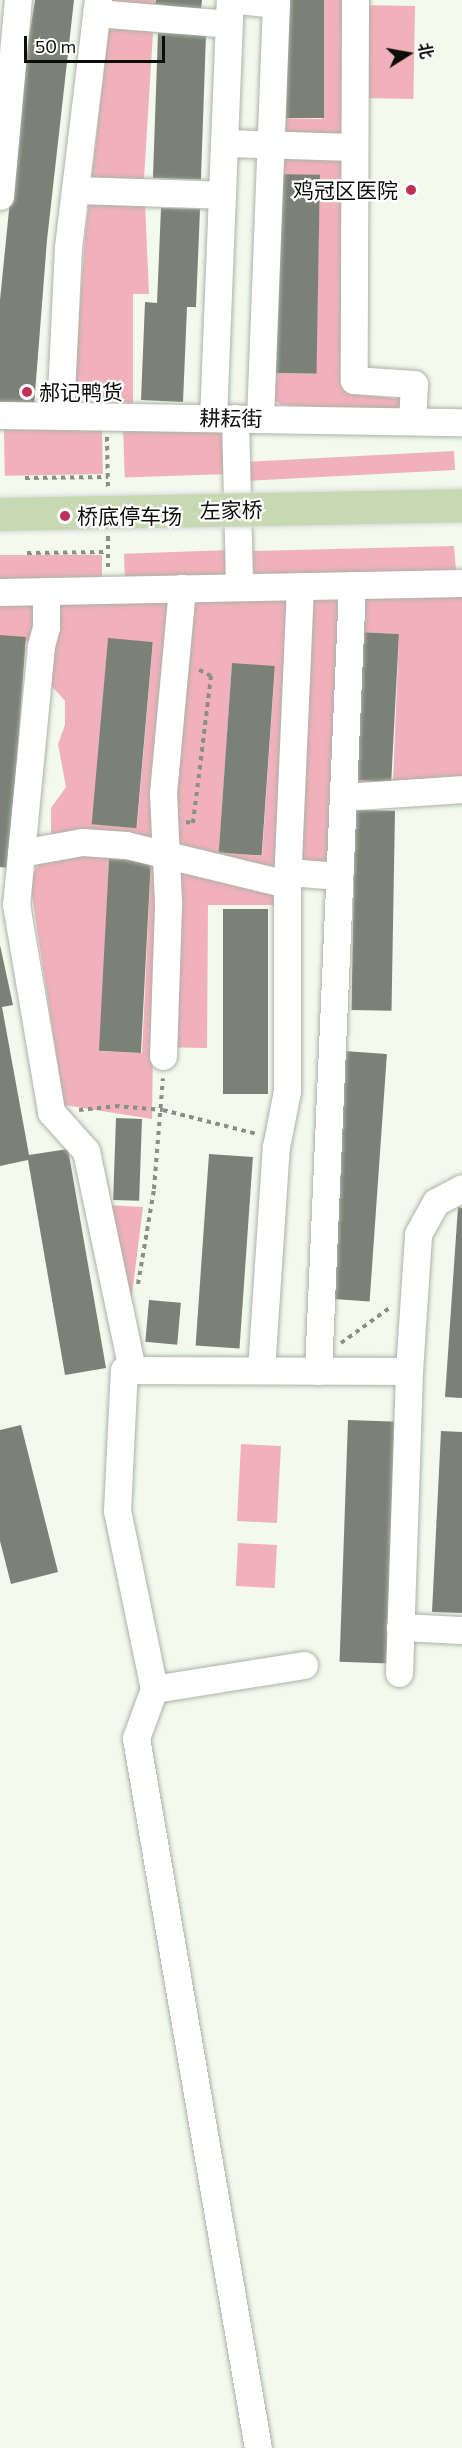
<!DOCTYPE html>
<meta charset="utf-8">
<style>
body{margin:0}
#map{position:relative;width:462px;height:2448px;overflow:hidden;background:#f3f9ed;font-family:Commissioner,"Noto Sans SC",sans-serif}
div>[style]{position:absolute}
.green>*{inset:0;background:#f1b1bb;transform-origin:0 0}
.building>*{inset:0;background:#7b8176;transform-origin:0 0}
.path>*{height:4px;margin-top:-2px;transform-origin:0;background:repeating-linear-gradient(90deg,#8a8e86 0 4.5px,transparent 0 9px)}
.roads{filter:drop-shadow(0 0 2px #acb2a7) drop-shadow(0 0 2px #acb2a7)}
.minor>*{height:27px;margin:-13.5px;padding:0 13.5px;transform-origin:13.5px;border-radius:13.5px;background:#fff}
.bridges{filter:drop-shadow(0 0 2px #d8d8d8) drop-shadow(0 0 2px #d8d8d8)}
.major-bridge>*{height:33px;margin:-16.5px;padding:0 16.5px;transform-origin:16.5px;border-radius:16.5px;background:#c6d9b3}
.dots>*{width:16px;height:16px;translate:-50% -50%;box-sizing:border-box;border:3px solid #fff;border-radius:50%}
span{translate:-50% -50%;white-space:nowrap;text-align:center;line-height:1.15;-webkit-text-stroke:4.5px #fff;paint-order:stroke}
.poi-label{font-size:21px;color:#0b0d09}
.right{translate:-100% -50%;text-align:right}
.left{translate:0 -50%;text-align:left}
.street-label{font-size:21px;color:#0b0d09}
.north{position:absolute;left:378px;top:24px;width:60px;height:60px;-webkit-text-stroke:4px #fff;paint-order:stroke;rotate:79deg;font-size:16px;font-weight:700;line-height:24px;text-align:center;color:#0b0d09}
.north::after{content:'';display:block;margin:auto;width:21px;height:27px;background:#0b0d09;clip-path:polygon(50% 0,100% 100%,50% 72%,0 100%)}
.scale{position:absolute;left:24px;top:36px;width:141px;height:27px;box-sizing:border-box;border:3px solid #0b0d09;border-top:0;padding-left:8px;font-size:18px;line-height:21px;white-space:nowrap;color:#0b0d09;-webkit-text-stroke:4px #fff;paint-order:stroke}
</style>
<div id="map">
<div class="green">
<i style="clip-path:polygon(112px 0,155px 0,144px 179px,149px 294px,133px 294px,133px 403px,73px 397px,85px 238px)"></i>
<i style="clip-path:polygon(evenodd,282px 0,286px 0,284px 118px,322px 119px,324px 0,349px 0,345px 306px,350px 394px,403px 399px,402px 412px,282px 405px,269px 398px,282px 0,278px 174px,320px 175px,316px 374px,274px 373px,278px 174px)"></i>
<i style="left:361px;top:5px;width:54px;height:93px;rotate:1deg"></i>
<i style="left:226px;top:425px;width:49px;height:103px;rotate:88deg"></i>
<i style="left:102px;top:428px;width:46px;height:98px;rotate:89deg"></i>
<i style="left:454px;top:451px;width:19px;height:213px;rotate:87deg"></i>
<i style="clip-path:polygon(454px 546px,456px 570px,259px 576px,249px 568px,249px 551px)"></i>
<i style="left:229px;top:550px;width:25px;height:105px;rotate:88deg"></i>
<i style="left:102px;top:555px;width:25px;height:102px;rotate:90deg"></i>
<i style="clip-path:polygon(evenodd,462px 596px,462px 777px,331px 787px,330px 867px,275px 869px,277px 905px,208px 905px,207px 1048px,153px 1047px,152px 1119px,64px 1105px,30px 882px,51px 835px,51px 808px,66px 787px,58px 744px,65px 725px,65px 701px,50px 684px,48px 644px,0 638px,0 601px,462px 596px,359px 632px,399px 634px,393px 781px,354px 780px,359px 632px,462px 596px,108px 639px,153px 642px,137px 828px,93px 824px,108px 639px,462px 596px,232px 664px,275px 667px,262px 856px,219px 852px,232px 664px,462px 596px,109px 859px,151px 861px,142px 1053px,100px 1051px,109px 859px)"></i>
<i style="clip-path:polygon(107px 1205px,143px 1207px,129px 1318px)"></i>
<i style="left:241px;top:1444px;width:40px;height:77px;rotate:3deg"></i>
<i style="left:238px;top:1543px;width:39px;height:43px;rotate:3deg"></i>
</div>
<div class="building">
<i style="clip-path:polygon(35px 0,74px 0,47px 240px,34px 406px,0 403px,0 300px,22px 81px)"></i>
<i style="clip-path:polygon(156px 0,202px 0,201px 10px,155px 4px)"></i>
<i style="left:286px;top:0;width:38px;height:118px"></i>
<i style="left:158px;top:33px;width:48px;height:145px;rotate:2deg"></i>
<i style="left:278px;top:174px;width:42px;height:199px;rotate:1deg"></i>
<i style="clip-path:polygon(161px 208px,200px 209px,196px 307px,187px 307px,183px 402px,141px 400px,145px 302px,157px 303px)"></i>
<i style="left:359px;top:632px;width:40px;height:148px;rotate:3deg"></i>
<i style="clip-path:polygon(0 635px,26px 637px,9px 868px,0 867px)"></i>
<i style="left:108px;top:638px;width:45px;height:187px;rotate:5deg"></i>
<i style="left:232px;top:663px;width:43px;height:190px;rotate:4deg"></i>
<i style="left:355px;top:810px;width:40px;height:200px;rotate:1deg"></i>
<i style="left:109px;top:859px;width:42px;height:192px;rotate:3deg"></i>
<i style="left:223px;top:909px;width:45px;height:185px"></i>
<i style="clip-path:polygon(0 945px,13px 1005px,2px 1007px,29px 1155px,68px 1149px,106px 1368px,65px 1375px,28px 1160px,0 1166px)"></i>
<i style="left:344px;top:1051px;width:43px;height:248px;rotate:4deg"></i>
<i style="left:116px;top:1118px;width:26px;height:82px;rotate:2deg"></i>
<i style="left:209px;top:1154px;width:44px;height:192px;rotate:4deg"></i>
<i style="clip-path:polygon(458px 1207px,462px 1208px,462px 1398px,445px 1397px)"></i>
<i style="left:149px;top:1300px;width:32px;height:42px;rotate:5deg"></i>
<i style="left:348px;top:1420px;width:50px;height:242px;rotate:2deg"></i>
<i style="clip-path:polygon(21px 1425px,58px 1572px,11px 1584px,0 1541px,0 1430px)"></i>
<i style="clip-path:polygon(441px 1431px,462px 1432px,462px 1613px,432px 1612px)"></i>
</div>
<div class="path">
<i style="left:107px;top:437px;width:50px;rotate:88.9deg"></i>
<i style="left:25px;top:478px;width:83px;rotate:-0.7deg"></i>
<i style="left:108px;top:536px;width:32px;rotate:90deg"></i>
<i style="left:27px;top:553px;width:81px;rotate:-0.7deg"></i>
<i style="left:186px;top:822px;width:7px;rotate:8deg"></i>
<i style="left:193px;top:823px;width:148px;rotate:-83deg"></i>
<i style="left:211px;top:676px;width:18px;rotate:-153deg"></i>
<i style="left:79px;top:1110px;width:36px;rotate:-6deg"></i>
<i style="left:115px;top:1106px;width:48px;rotate:4.8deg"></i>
<i style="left:163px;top:1110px;width:97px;rotate:14.3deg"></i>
<i style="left:138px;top:1284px;width:96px;rotate:-80.4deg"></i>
<i style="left:154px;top:1189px;width:111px;rotate:-85.4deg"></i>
<i style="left:341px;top:1343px;width:62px;rotate:-35.8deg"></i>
</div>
<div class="roads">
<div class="minor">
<i style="left:238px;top:0;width:38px;rotate:6deg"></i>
<i style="left:355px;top:0;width:380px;rotate:90.2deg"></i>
<i style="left:354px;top:380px;width:60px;rotate:3.8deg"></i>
<i style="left:414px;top:384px;width:37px;rotate:93deg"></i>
<i style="left:96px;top:13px;width:133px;rotate:4.7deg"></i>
<i style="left:224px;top:143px;width:130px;rotate:1.8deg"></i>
<i style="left:75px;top:190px;width:147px;rotate:1.9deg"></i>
<i style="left:0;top:196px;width:197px;rotate:-84.8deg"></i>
<i style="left:0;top:415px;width:462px;rotate:0.9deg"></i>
<i style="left:60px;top:416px;width:169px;rotate:-87.3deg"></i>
<i style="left:68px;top:247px;width:249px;rotate:-83.1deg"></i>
<i style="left:213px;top:418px;width:418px;rotate:-87.7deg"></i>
<i style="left:235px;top:418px;width:169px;rotate:88.6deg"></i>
<i style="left:260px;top:419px;width:419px;rotate:-87.8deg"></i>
<i style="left:46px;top:591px;width:36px;rotate:90deg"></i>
<i style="left:46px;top:627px;width:20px;rotate:105deg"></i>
<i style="left:41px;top:646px;width:259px;rotate:95.5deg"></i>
<i style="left:16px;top:904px;width:211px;rotate:80.4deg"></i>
<i style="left:51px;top:1112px;width:52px;rotate:48.1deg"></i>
<i style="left:86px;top:1151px;width:224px;rotate:78.1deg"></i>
<i style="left:0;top:592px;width:462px;rotate:-1.1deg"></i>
<i style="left:343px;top:797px;width:119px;rotate:-3.8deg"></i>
<i style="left:21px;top:853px;width:62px;rotate:-10.2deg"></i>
<i style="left:82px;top:842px;width:44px;rotate:3.9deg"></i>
<i style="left:126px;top:845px;width:166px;rotate:13.6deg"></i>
<i style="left:288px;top:872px;width:51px;rotate:4.5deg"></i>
<i style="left:163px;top:1056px;width:154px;rotate:-88.1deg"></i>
<i style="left:168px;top:902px;width:109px;rotate:-92.6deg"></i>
<i style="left:163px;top:793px;width:206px;rotate:-84.7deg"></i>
<i style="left:261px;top:1370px;width:224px;rotate:-86.2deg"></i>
<i style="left:276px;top:1147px;width:57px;rotate:-78.9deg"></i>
<i style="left:287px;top:1091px;width:207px;rotate:-90deg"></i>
<i style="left:287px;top:884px;width:298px;rotate:-87.5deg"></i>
<i style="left:318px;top:1371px;width:787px;rotate:-87.52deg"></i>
<i style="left:400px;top:1627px;width:62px;rotate:2.8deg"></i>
<i style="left:304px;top:1665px;width:152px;rotate:170.9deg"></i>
<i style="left:154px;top:1689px;width:182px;rotate:-101.7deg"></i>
<i style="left:117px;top:1511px;width:141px;rotate:-87.2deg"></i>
<i style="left:124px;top:1370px;width:285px;rotate:0.2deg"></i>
<i style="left:409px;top:1371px;width:137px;rotate:-86.2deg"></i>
<i style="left:418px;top:1234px;width:37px;rotate:-61deg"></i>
<i style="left:436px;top:1202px;width:30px;rotate:-28deg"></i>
<i style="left:399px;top:1673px;width:302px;rotate:-88.1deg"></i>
<i style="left:154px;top:1689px;width:52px;rotate:110.2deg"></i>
<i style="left:136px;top:1738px;width:720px;rotate:80.25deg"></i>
</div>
</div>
<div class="bridges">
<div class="major-bridge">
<i style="left:0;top:514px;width:462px;rotate:-1.1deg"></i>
</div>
</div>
<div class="dots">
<i style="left:411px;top:190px;background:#be2f58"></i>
<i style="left:27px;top:392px;background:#be2f58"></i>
<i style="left:65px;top:516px;background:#be2f58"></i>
</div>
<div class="poi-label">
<span class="right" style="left:398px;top:190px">鸡冠区医院</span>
<span class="left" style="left:39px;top:392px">郝记鸭货</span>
<span class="left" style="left:77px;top:516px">桥底停车场</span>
</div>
<div class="street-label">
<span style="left:231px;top:418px;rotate:1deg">耕耘街</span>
<span style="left:231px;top:510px;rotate:-1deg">左家桥</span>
</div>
<div class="north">北</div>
<div class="scale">50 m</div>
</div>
